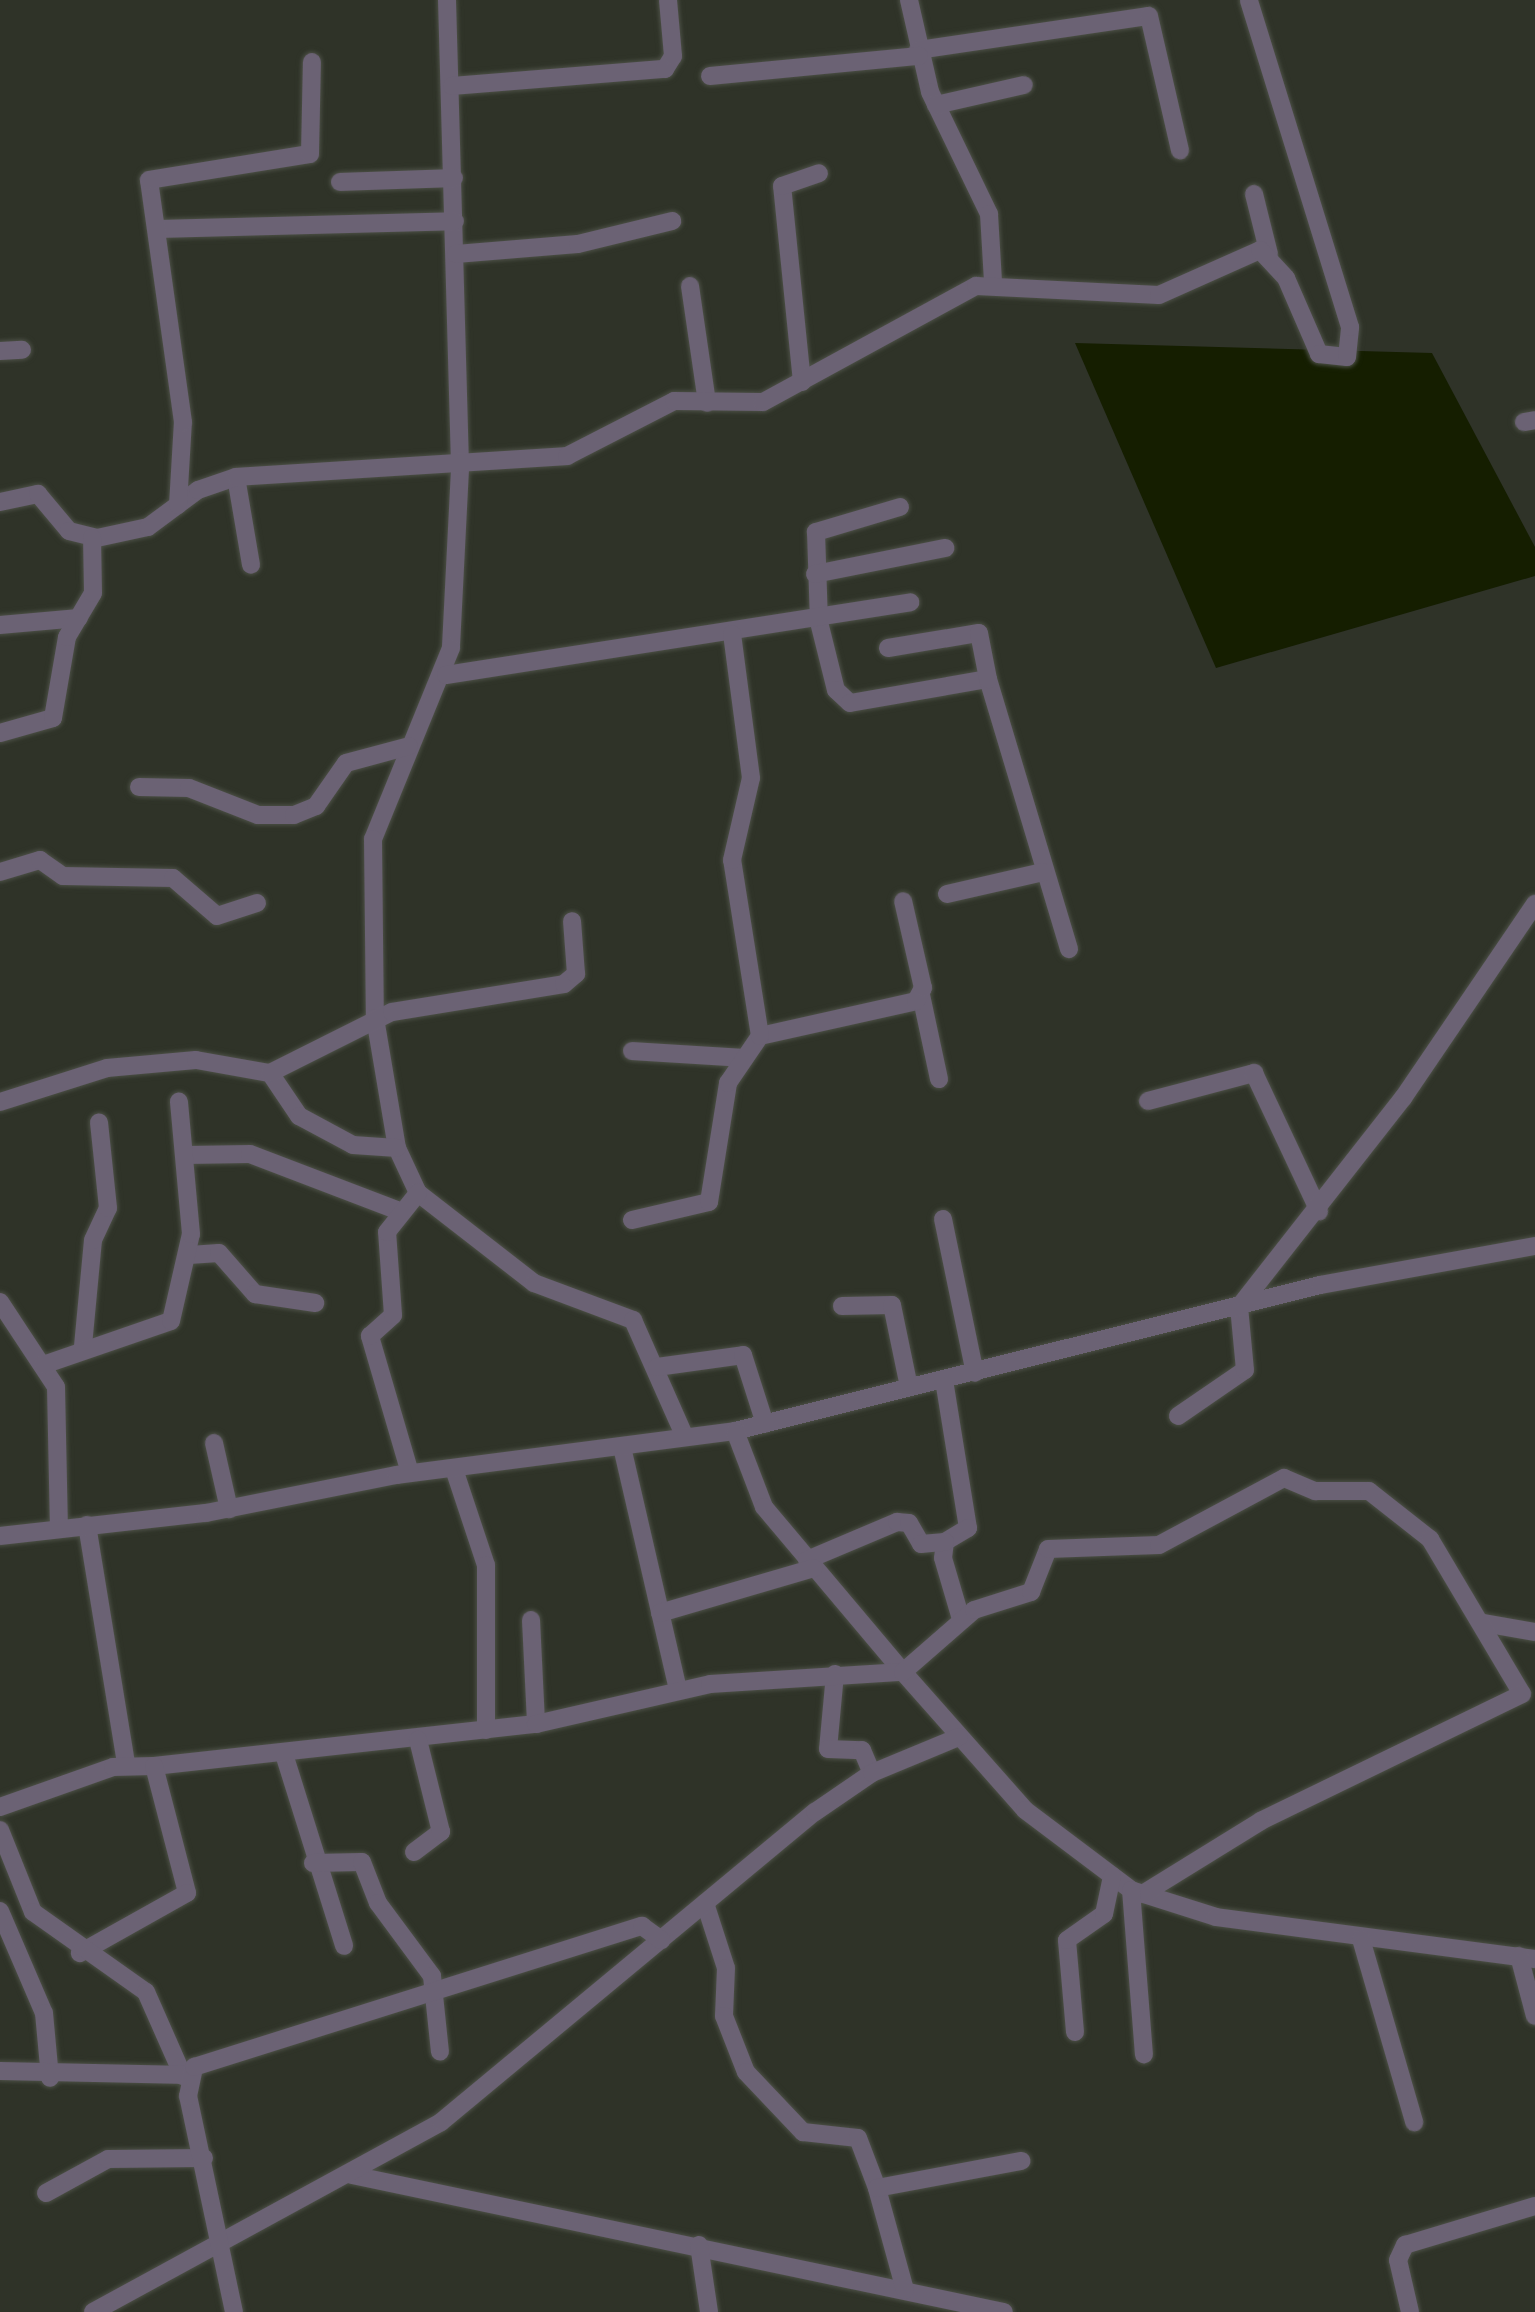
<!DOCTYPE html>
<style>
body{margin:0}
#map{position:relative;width:1535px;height:2312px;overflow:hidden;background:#2f3328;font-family:"DejaVu Sans",sans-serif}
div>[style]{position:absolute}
.water>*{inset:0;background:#151e00}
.roads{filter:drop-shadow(0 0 2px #4c5046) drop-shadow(0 0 2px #4c5046)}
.minor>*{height:18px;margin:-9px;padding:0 9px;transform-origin:9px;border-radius:9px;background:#6b6274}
span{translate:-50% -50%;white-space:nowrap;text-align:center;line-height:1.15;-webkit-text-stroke:10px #2f3328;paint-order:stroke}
</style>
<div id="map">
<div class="water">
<i style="clip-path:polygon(1075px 343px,1432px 353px,1535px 547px,1535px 576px,1216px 668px)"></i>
</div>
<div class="roads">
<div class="minor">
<i style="left:447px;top:0;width:469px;rotate:88.4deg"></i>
<i style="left:460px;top:469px;width:179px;rotate:92.9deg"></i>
<i style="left:451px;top:648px;width:206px;rotate:112.2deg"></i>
<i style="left:373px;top:839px;width:179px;rotate:89.4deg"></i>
<i style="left:375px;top:1018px;width:132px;rotate:80.4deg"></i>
<i style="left:397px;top:1148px;width:50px;rotate:65deg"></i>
<i style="left:418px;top:1193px;width:147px;rotate:37.8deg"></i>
<i style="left:534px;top:1283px;width:106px;rotate:20.5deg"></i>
<i style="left:633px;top:1320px;width:126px;rotate:66.1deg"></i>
<i style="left:909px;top:0;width:94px;rotate:77.1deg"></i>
<i style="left:930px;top:92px;width:136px;rotate:64.2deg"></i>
<i style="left:989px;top:214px;width:68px;rotate:86.6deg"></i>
<i style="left:918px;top:50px;width:233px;rotate:-8.4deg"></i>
<i style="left:1149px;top:16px;width:138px;rotate:77deg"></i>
<i style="left:710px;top:76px;width:210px;rotate:-5.5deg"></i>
<i style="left:452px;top:86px;width:214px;rotate:-4.6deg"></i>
<i style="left:665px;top:69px;width:15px;rotate:-58deg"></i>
<i style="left:673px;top:56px;width:56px;rotate:-95.1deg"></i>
<i style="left:936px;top:105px;width:90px;rotate:-12.8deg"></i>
<i style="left:340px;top:182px;width:114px;rotate:-2deg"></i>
<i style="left:1254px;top:194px;width:62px;rotate:76deg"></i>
<i style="left:157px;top:229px;width:298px;rotate:-1.5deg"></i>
<i style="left:456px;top:254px;width:122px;rotate:-4.7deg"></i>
<i style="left:578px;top:244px;width:97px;rotate:-13.7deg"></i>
<i style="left:690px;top:286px;width:118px;rotate:81.7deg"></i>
<i style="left:0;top:351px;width:22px;rotate:-3deg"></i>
<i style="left:802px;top:382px;width:197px;rotate:-95.8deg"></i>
<i style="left:782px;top:186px;width:39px;rotate:-19deg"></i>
<i style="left:1524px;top:422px;width:11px;rotate:-10deg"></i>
<i style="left:236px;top:477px;width:89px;rotate:80.3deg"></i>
<i style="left:0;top:502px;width:39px;rotate:-12deg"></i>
<i style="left:38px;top:494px;width:48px;rotate:50deg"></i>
<i style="left:69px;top:531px;width:29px;rotate:14deg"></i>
<i style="left:97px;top:538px;width:52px;rotate:-12.2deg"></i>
<i style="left:148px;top:527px;width:62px;rotate:-36.5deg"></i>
<i style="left:198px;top:490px;width:40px;rotate:-18.9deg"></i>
<i style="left:236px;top:477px;width:332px;rotate:-3.6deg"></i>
<i style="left:567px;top:456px;width:120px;rotate:-27.2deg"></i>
<i style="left:674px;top:401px;width:89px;rotate:0.6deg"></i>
<i style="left:763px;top:402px;width:243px;rotate:-28.6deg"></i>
<i style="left:976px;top:286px;width:183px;rotate:2.8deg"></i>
<i style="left:1159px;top:295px;width:111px;rotate:-24deg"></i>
<i style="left:1260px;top:250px;width:38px;rotate:47deg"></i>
<i style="left:1286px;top:278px;width:83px;rotate:66.5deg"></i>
<i style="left:1319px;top:354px;width:28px;rotate:6deg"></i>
<i style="left:1347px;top:357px;width:30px;rotate:-84deg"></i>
<i style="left:1350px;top:327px;width:342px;rotate:-107.2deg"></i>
<i style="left:178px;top:505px;width:83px;rotate:-86.6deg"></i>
<i style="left:183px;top:422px;width:244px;rotate:-98deg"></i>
<i style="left:149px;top:180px;width:163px;rotate:-9.2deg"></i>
<i style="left:310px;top:154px;width:92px;rotate:-88.8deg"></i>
<i style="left:900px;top:507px;width:88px;rotate:163.4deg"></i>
<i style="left:816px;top:532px;width:90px;rotate:88.1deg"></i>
<i style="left:819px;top:622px;width:70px;rotate:76deg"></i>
<i style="left:836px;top:690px;width:19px;rotate:43deg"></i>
<i style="left:850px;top:703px;width:140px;rotate:-9.9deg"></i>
<i style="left:988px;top:679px;width:282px;rotate:73.3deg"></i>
<i style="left:815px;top:574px;width:133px;rotate:-11.3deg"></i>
<i style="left:0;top:625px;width:79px;rotate:-5.1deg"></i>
<i style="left:888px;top:648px;width:92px;rotate:-9.4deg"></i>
<i style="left:979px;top:633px;width:47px;rotate:78.9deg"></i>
<i style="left:446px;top:675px;width:470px;rotate:-8.9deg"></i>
<i style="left:0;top:733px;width:55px;rotate:-15.8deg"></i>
<i style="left:53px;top:718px;width:82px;rotate:-80.2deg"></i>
<i style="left:67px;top:637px;width:51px;rotate:-59.4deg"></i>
<i style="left:93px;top:593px;width:55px;rotate:-91deg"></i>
<i style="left:139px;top:787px;width:50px;rotate:1.1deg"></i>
<i style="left:189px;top:788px;width:74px;rotate:21.4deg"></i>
<i style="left:258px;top:815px;width:36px"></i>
<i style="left:294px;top:815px;width:24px;rotate:-22deg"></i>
<i style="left:316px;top:806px;width:52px;rotate:-55.1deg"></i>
<i style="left:346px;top:763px;width:65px;rotate:-15.1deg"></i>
<i style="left:0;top:872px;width:42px;rotate:-16.7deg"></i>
<i style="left:40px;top:860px;width:28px;rotate:35deg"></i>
<i style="left:63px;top:876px;width:110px;rotate:1deg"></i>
<i style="left:173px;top:878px;width:58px;rotate:40.8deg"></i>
<i style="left:217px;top:916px;width:42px;rotate:-18deg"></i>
<i style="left:947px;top:894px;width:98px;rotate:-12.9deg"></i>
<i style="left:921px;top:995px;width:86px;rotate:77.9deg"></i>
<i style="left:760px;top:1036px;width:160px;rotate:-12.6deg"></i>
<i style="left:916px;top:1001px;width:15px;rotate:-62deg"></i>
<i style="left:923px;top:988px;width:89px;rotate:-102.9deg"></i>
<i style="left:632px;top:1051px;width:112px;rotate:3.6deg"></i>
<i style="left:270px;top:1073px;width:52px;rotate:56deg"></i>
<i style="left:299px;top:1116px;width:61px;rotate:28.2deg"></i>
<i style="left:353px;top:1145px;width:44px;rotate:3.9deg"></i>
<i style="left:1148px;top:1101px;width:110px;rotate:-14.8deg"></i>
<i style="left:1254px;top:1073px;width:153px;rotate:64.8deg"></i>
<i style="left:0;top:1102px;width:112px;rotate:-17.6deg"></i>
<i style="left:107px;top:1068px;width:89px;rotate:-5.1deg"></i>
<i style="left:196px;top:1060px;width:75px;rotate:10deg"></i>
<i style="left:270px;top:1073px;width:136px;rotate:-26.6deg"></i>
<i style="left:392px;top:1012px;width:174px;rotate:-9.2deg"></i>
<i style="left:564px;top:984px;width:16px;rotate:-40deg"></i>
<i style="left:576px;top:974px;width:53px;rotate:-94.3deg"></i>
<i style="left:186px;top:1155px;width:64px;rotate:-0.9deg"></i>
<i style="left:250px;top:1154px;width:157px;rotate:20.9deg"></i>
<i style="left:943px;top:1219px;width:157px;rotate:78.3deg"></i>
<i style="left:632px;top:1220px;width:79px;rotate:-13.2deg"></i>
<i style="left:709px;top:1202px;width:121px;rotate:-80.9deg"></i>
<i style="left:728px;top:1083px;width:57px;rotate:-55.8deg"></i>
<i style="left:760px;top:1036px;width:178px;rotate:-99deg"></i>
<i style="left:732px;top:860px;width:84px;rotate:-77deg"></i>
<i style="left:751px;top:778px;width:145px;rotate:-97.5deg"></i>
<i style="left:189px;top:1255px;width:30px;rotate:-4deg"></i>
<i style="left:219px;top:1253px;width:55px;rotate:48.7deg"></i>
<i style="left:255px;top:1294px;width:61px;rotate:8.5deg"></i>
<i style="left:0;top:1302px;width:102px;rotate:56.6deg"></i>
<i style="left:56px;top:1387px;width:140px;rotate:88.8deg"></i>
<i style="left:842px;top:1306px;width:50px;rotate:-1.1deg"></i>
<i style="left:892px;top:1305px;width:84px;rotate:78.3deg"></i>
<i style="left:83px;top:1346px;width:106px;rotate:-84.6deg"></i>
<i style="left:93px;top:1240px;width:35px;rotate:-65deg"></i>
<i style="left:108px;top:1208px;width:86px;rotate:-96deg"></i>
<i style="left:43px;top:1365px;width:135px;rotate:-19deg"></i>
<i style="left:171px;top:1321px;width:89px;rotate:-77.1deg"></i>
<i style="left:191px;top:1234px;width:133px;rotate:-95.2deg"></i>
<i style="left:657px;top:1367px;width:87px;rotate:-7.9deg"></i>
<i style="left:743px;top:1355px;width:72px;rotate:72.3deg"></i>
<i style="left:944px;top:1380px;width:150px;rotate:80.8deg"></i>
<i style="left:968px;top:1528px;width:27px;rotate:149deg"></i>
<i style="left:945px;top:1542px;width:16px;rotate:97deg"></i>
<i style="left:943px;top:1558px;width:64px;rotate:73.6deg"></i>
<i style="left:1178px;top:1416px;width:81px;rotate:-34.5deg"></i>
<i style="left:1245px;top:1370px;width:63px;rotate:-95.4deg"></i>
<i style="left:1239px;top:1307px;width:266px;rotate:-51.9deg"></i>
<i style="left:1403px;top:1098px;width:235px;rotate:-55.8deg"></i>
<i style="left:735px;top:1431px;width:603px;rotate:-14.01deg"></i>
<i style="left:1320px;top:1285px;width:219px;rotate:-10.3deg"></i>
<i style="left:214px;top:1443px;width:68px;rotate:77.2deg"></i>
<i style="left:622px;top:1447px;width:248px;rotate:77deg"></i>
<i style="left:454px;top:1469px;width:101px;rotate:71.6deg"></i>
<i style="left:486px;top:1565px;width:165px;rotate:90deg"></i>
<i style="left:410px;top:1473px;width:143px;rotate:-106.3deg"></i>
<i style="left:370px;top:1336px;width:31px;rotate:-42deg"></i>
<i style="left:393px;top:1315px;width:83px;rotate:-94.1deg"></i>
<i style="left:387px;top:1232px;width:50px;rotate:-51.5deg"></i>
<i style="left:87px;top:1525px;width:242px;rotate:80.7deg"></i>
<i style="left:0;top:1536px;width:207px;rotate:-6.4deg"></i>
<i style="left:206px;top:1513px;width:195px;rotate:-11.3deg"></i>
<i style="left:397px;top:1475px;width:341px;rotate:-7.4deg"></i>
<i style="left:735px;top:1431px;width:81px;rotate:69.1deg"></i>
<i style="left:764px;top:1507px;width:216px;rotate:49.9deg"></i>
<i style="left:903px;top:1672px;width:184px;rotate:48.5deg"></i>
<i style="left:1025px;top:1810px;width:133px;rotate:37deg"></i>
<i style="left:1131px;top:1890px;width:89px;rotate:17.6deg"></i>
<i style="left:1216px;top:1917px;width:322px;rotate:7.5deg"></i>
<i style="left:807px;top:1560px;width:98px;rotate:-22.9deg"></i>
<i style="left:897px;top:1522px;width:12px;rotate:5deg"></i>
<i style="left:909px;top:1523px;width:24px;rotate:60deg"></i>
<i style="left:921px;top:1544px;width:24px;rotate:-5deg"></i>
<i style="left:660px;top:1613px;width:160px;rotate:-16.3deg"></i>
<i style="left:531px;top:1620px;width:104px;rotate:87.2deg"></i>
<i style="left:1483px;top:1623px;width:53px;rotate:9.8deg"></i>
<i style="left:835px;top:1674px;width:75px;rotate:95.3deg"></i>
<i style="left:828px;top:1749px;width:34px;rotate:2deg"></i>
<i style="left:862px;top:1750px;width:25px;rotate:67deg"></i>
<i style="left:284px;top:1754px;width:201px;rotate:72.6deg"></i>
<i style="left:154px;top:1766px;width:384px;rotate:-6.3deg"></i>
<i style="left:536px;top:1724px;width:179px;rotate:-12.9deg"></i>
<i style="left:710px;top:1684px;width:193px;rotate:-3.6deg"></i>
<i style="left:903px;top:1672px;width:94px;rotate:-41.1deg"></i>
<i style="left:974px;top:1610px;width:60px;rotate:-17.5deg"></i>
<i style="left:1031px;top:1592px;width:46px;rotate:-68.4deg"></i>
<i style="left:1048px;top:1549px;width:111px;rotate:-2.1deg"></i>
<i style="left:1159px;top:1545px;width:142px;rotate:-28.2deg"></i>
<i style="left:1284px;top:1478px;width:34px;rotate:23deg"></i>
<i style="left:1315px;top:1491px;width:54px"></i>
<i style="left:1369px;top:1491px;width:78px;rotate:38.2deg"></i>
<i style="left:1430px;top:1539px;width:180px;rotate:59.3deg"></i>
<i style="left:1522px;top:1694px;width:290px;rotate:154.1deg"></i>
<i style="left:1261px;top:1821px;width:139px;rotate:148.3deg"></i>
<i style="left:0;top:1807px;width:120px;rotate:-19.5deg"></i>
<i style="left:113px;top:1767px;width:41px;rotate:-1.4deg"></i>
<i style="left:154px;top:1766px;width:131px;rotate:75.4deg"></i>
<i style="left:187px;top:1893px;width:123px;rotate:150.7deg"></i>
<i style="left:0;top:1830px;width:88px;rotate:68.1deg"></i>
<i style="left:33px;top:1912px;width:138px;rotate:35.3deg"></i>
<i style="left:146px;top:1992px;width:92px;rotate:66.2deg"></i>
<i style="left:414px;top:1852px;width:34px;rotate:-37deg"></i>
<i style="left:441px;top:1832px;width:95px;rotate:-104deg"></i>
<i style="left:313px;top:1863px;width:49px;rotate:-1.2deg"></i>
<i style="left:362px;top:1862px;width:44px;rotate:68.7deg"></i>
<i style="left:378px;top:1903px;width:91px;rotate:53.5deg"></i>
<i style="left:432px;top:1976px;width:76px;rotate:84deg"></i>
<i style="left:1131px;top:1890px;width:165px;rotate:85.5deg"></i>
<i style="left:705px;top:1903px;width:68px;rotate:72.1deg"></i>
<i style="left:726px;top:1968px;width:48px;rotate:92.4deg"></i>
<i style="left:724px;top:2016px;width:60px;rotate:68.6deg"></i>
<i style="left:746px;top:2072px;width:83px;rotate:46.5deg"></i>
<i style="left:803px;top:2132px;width:55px;rotate:6.2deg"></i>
<i style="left:858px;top:2138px;width:53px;rotate:69.2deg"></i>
<i style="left:0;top:1911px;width:111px;rotate:66.7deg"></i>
<i style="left:44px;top:2013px;width:65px;rotate:84.7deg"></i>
<i style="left:1361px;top:1939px;width:191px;rotate:73.8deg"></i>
<i style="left:1519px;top:1956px;width:62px;rotate:75.1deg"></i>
<i style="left:1075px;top:2032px;width:92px;rotate:-95deg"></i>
<i style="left:1067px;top:1940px;width:45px;rotate:-35.1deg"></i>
<i style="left:1104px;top:1914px;width:39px;rotate:-78deg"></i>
<i style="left:0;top:2071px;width:188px;rotate:1.2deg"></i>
<i style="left:352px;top:2175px;width:666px;rotate:11.87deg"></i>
<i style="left:46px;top:2193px;width:71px;rotate:-28.7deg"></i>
<i style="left:108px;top:2159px;width:96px;rotate:-0.6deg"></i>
<i style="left:699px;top:2245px;width:68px;rotate:81.5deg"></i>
<i style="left:905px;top:2290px;width:106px;rotate:-105.4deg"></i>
<i style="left:877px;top:2188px;width:147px;rotate:-10.6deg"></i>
<i style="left:93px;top:2312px;width:396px;rotate:-28.6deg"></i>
<i style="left:441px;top:2122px;width:486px;rotate:-39.7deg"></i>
<i style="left:815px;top:1812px;width:69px;rotate:-34.4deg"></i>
<i style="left:872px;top:1773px;width:94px;rotate:-22.5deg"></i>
<i style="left:234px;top:2312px;width:221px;rotate:-102deg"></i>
<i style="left:188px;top:2096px;width:30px;rotate:-78deg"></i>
<i style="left:194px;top:2067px;width:470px;rotate:-17.5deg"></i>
<i style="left:642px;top:1926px;width:24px;rotate:36deg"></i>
<i style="left:1410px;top:2312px;width:53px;rotate:-103deg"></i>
<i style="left:1398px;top:2260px;width:17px;rotate:-65deg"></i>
<i style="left:1405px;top:2245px;width:136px;rotate:-16.7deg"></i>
</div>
</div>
</div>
